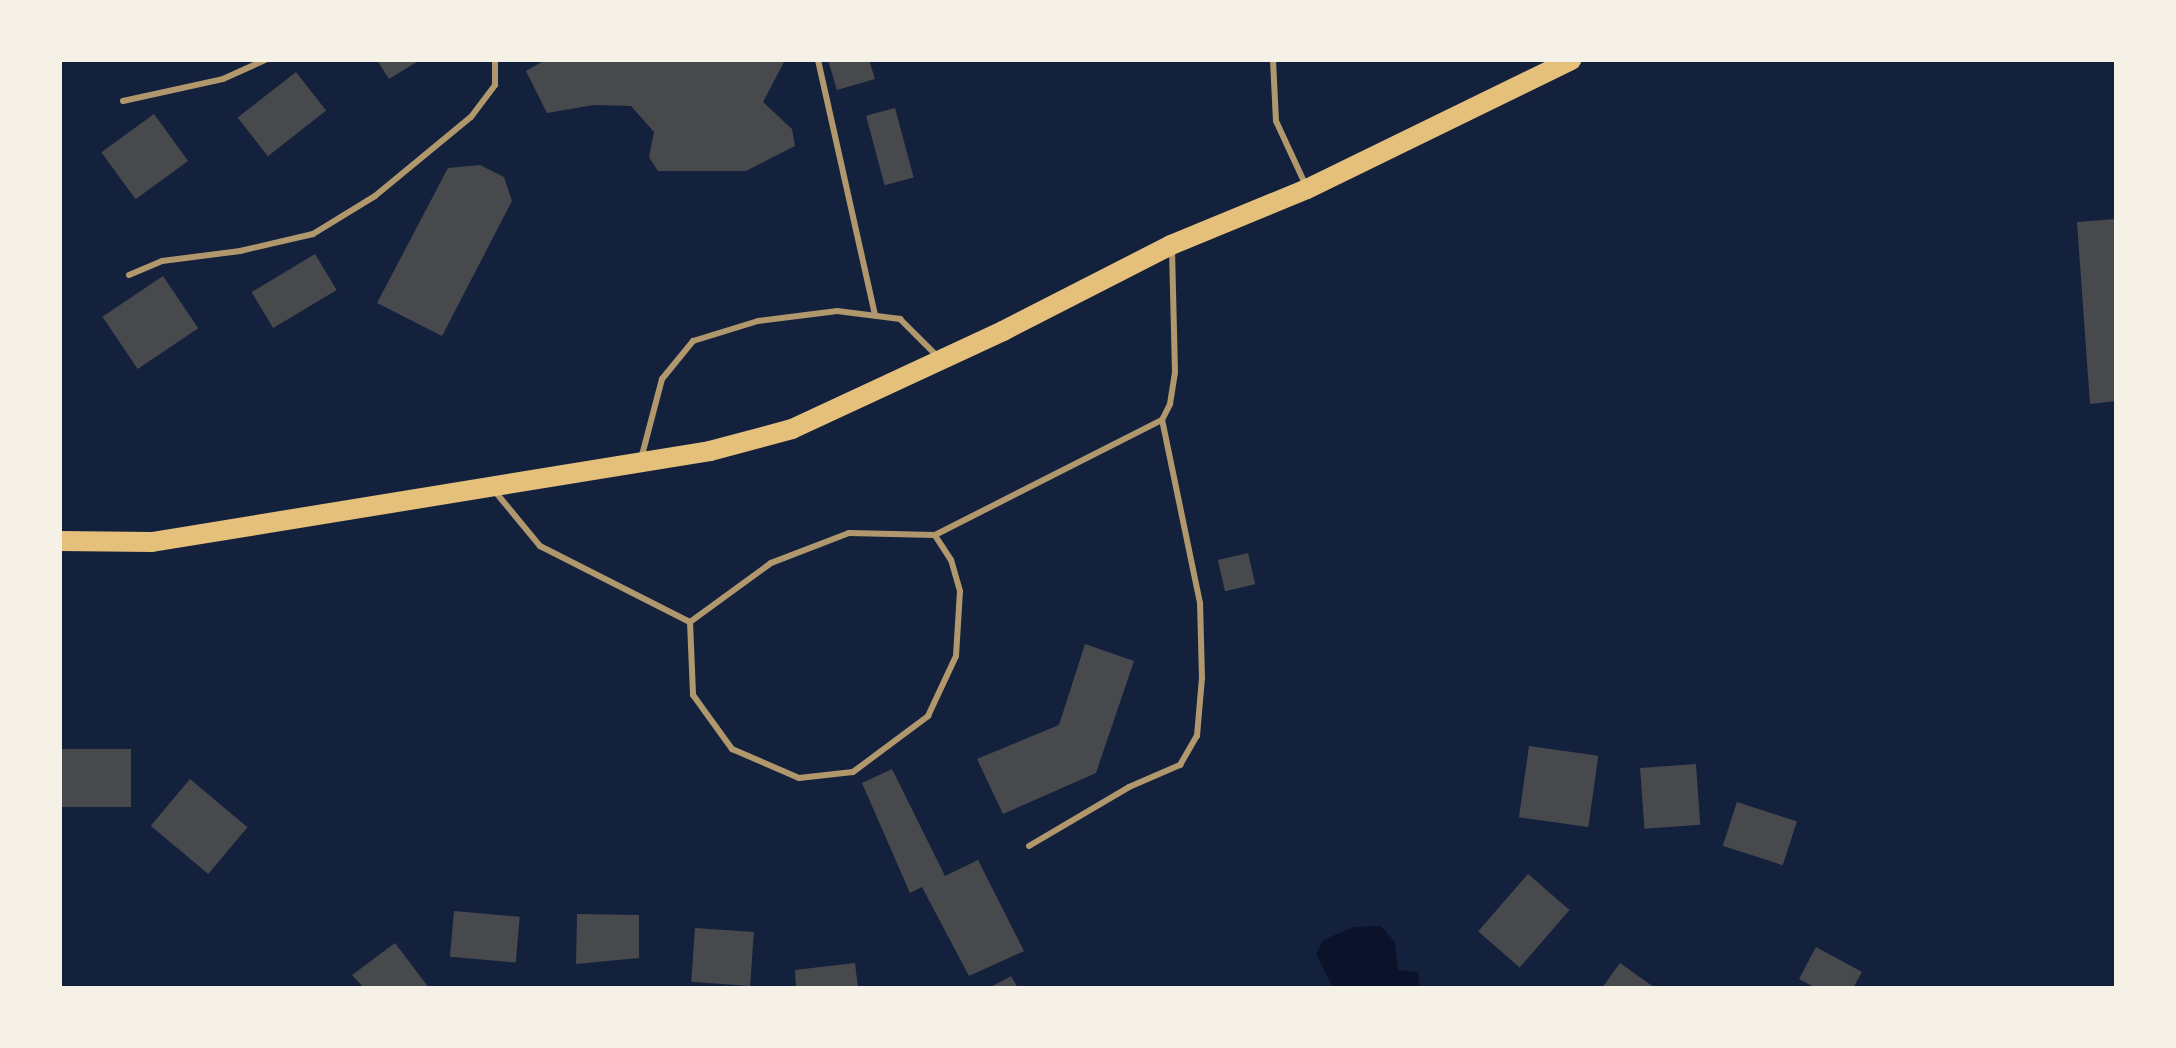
<!DOCTYPE html>
<style>
body{margin:0}
#map{position:relative;width:2176px;height:1048px;overflow:hidden;background:#14213d;font-family:Helvetica,sans-serif}
div>[style]{position:absolute}
.water>*{inset:0;background:#0b132b}
.building>*{inset:0;background:#48494c;transform-origin:0 0}
.service>*{height:6px;margin:-3px;padding:0 3px;transform-origin:3px;border-radius:3px;background:#b1986c}
.primary>*{height:20px;margin:-10px;padding:0 10px;transform-origin:10px;border-radius:10px;background:#e5c07b}
span{translate:-50% -50%;white-space:nowrap;text-align:center;line-height:1.15;-webkit-text-stroke:7px #f6f1e7;paint-order:stroke}
.frame{position:absolute;inset:0;border:62px solid #f6f1e7;pointer-events:none}
</style>
<div id="map">
<div class="water">
<i style="clip-path:polygon(1381px 926px,1395px 942px,1398px 970px,1418px 972px,1420px 988px,1333px 988px,1316px 954px,1323px 940px,1354px 927px)"></i>
</div>
<div class="building">
<i style="clip-path:polygon(377px 60px,420px 60px,389px 79px)"></i>
<i style="clip-path:polygon(545px 60px,785px 60px,763px 102px,792px 129px,795px 146px,746px 171px,658px 171px,649px 157px,654px 132px,631px 106px,594px 105px,547px 113px,526px 71px)"></i>
<i style="clip-path:polygon(828px 60px,869px 60px,875px 79px,837px 90px)"></i>
<i style="left:296px;top:72px;width:49px;height:74px;rotate:52deg"></i>
<i style="left:895px;top:108px;width:72px;height:30px;rotate:75deg"></i>
<i style="left:154px;top:114px;width:58px;height:65px;rotate:54deg"></i>
<i style="clip-path:polygon(480px 165px,504px 177px,512px 201px,442px 336px,377px 303px,448px 168px)"></i>
<i style="clip-path:polygon(2116px 219px,2116px 401px,2090px 404px,2077px 222px)"></i>
<i style="left:315px;top:254px;width:42px;height:74px;rotate:59deg"></i>
<i style="left:163px;top:276px;width:63px;height:73px;rotate:56deg"></i>
<i style="left:1248px;top:553px;width:32px;height:31px;rotate:77deg"></i>
<i style="clip-path:polygon(1085px 644px,1134px 661px,1096px 773px,1003px 814px,977px 759px,1059px 725px)"></i>
<i style="left:1529px;top:746px;width:70px;height:72px;rotate:8deg"></i>
<i style="left:60px;top:749px;width:71px;height:58px"></i>
<i style="left:1696px;top:764px;width:61px;height:56px;rotate:86deg"></i>
<i style="clip-path:polygon(892px 769px,945px 876px,978px 860px,1024px 951px,969px 976px,922px 887px,910px 893px,862px 783px)"></i>
<i style="left:190px;top:779px;width:75px;height:61px;rotate:40deg"></i>
<i style="left:1737px;top:802px;width:63px;height:46px;rotate:18deg"></i>
<i style="left:1528px;top:874px;width:55px;height:76px;rotate:41deg"></i>
<i style="left:454px;top:911px;width:66px;height:46px;rotate:5deg"></i>
<i style="clip-path:polygon(577px 914px,639px 915px,639px 958px,576px 964px)"></i>
<i style="left:695px;top:928px;width:59px;height:54px;rotate:4deg"></i>
<i style="clip-path:polygon(395px 943px,429px 988px,364px 988px,352px 975px)"></i>
<i style="clip-path:polygon(1816px 947px,1862px 972px,1853px 988px,1816px 988px,1799px 979px)"></i>
<i style="clip-path:polygon(855px 963px,858px 988px,796px 988px,795px 970px)"></i>
<i style="clip-path:polygon(1620px 963px,1655px 988px,1602px 988px)"></i>
<i style="clip-path:polygon(1011px 976px,1018px 988px,989px 988px)"></i>
</div>
<div class="service">
<i style="left:818px;top:60px;width:262px;rotate:77.4deg"></i>
<i style="left:1273px;top:60px;width:61px;rotate:87.2deg"></i>
<i style="left:1276px;top:121px;width:72px;rotate:65.2deg"></i>
<i style="left:123px;top:101px;width:102px;rotate:-12.4deg"></i>
<i style="left:223px;top:79px;width:46px;rotate:-24.3deg"></i>
<i style="left:129px;top:275px;width:36px;rotate:-23deg"></i>
<i style="left:162px;top:261px;width:79px;rotate:-7.3deg"></i>
<i style="left:240px;top:251px;width:75px;rotate:-13.1deg"></i>
<i style="left:313px;top:234px;width:73px;rotate:-31.5deg"></i>
<i style="left:375px;top:196px;width:124px;rotate:-39.5deg"></i>
<i style="left:471px;top:117px;width:40px;rotate:-53deg"></i>
<i style="left:495px;top:85px;width:25px;rotate:-90deg"></i>
<i style="left:641px;top:459px;width:83px;rotate:-75.3deg"></i>
<i style="left:662px;top:379px;width:49px;rotate:-50.8deg"></i>
<i style="left:693px;top:341px;width:68px;rotate:-17.1deg"></i>
<i style="left:758px;top:321px;width:80px;rotate:-7.2deg"></i>
<i style="left:837px;top:311px;width:64px;rotate:7.2deg"></i>
<i style="left:900px;top:319px;width:54px;rotate:45deg"></i>
<i style="left:493px;top:489px;width:74px;rotate:50.5deg"></i>
<i style="left:540px;top:546px;width:168px;rotate:26.9deg"></i>
<i style="left:690px;top:622px;width:73px;rotate:87.6deg"></i>
<i style="left:693px;top:695px;width:67px;rotate:54.2deg"></i>
<i style="left:732px;top:749px;width:73px;rotate:23.4deg"></i>
<i style="left:799px;top:778px;width:54px;rotate:-6.3deg"></i>
<i style="left:853px;top:772px;width:94px;rotate:-36.7deg"></i>
<i style="left:928px;top:716px;width:66px;rotate:-65deg"></i>
<i style="left:956px;top:656px;width:65px;rotate:-86.5deg"></i>
<i style="left:960px;top:591px;width:32px;rotate:-106deg"></i>
<i style="left:951px;top:560px;width:30px;rotate:-123deg"></i>
<i style="left:935px;top:535px;width:86px;rotate:-178.7deg"></i>
<i style="left:849px;top:533px;width:84px;rotate:159deg"></i>
<i style="left:771px;top:563px;width:100px;rotate:143.9deg"></i>
<i style="left:935px;top:535px;width:254px;rotate:-26.9deg"></i>
<i style="left:1162px;top:420px;width:18px;rotate:-63deg"></i>
<i style="left:1170px;top:404px;width:32px;rotate:-81deg"></i>
<i style="left:1175px;top:372px;width:124px;rotate:-91.4deg"></i>
<i style="left:1029px;top:846px;width:116px;rotate:-30.5deg"></i>
<i style="left:1129px;top:787px;width:56px;rotate:-23.3deg"></i>
<i style="left:1180px;top:765px;width:34px;rotate:-60deg"></i>
<i style="left:1197px;top:736px;width:58px;rotate:-85.1deg"></i>
<i style="left:1202px;top:678px;width:75px;rotate:-91.5deg"></i>
<i style="left:1200px;top:603px;width:187px;rotate:-101.7deg"></i>
</div>
<div class="primary">
<i style="left:60px;top:541px;width:92px;rotate:0.6deg"></i>
<i style="left:152px;top:542px;width:565px;rotate:-9.26deg"></i>
<i style="left:710px;top:451px;width:85px;rotate:-15deg"></i>
<i style="left:792px;top:429px;width:233px;rotate:-24.9deg"></i>
<i style="left:1003px;top:331px;width:189px;rotate:-27.1deg"></i>
<i style="left:1171px;top:245px;width:147px;rotate:-22.4deg"></i>
<i style="left:1307px;top:189px;width:294px;rotate:-26deg"></i>
</div>
<div class="frame"></div>
</div>
